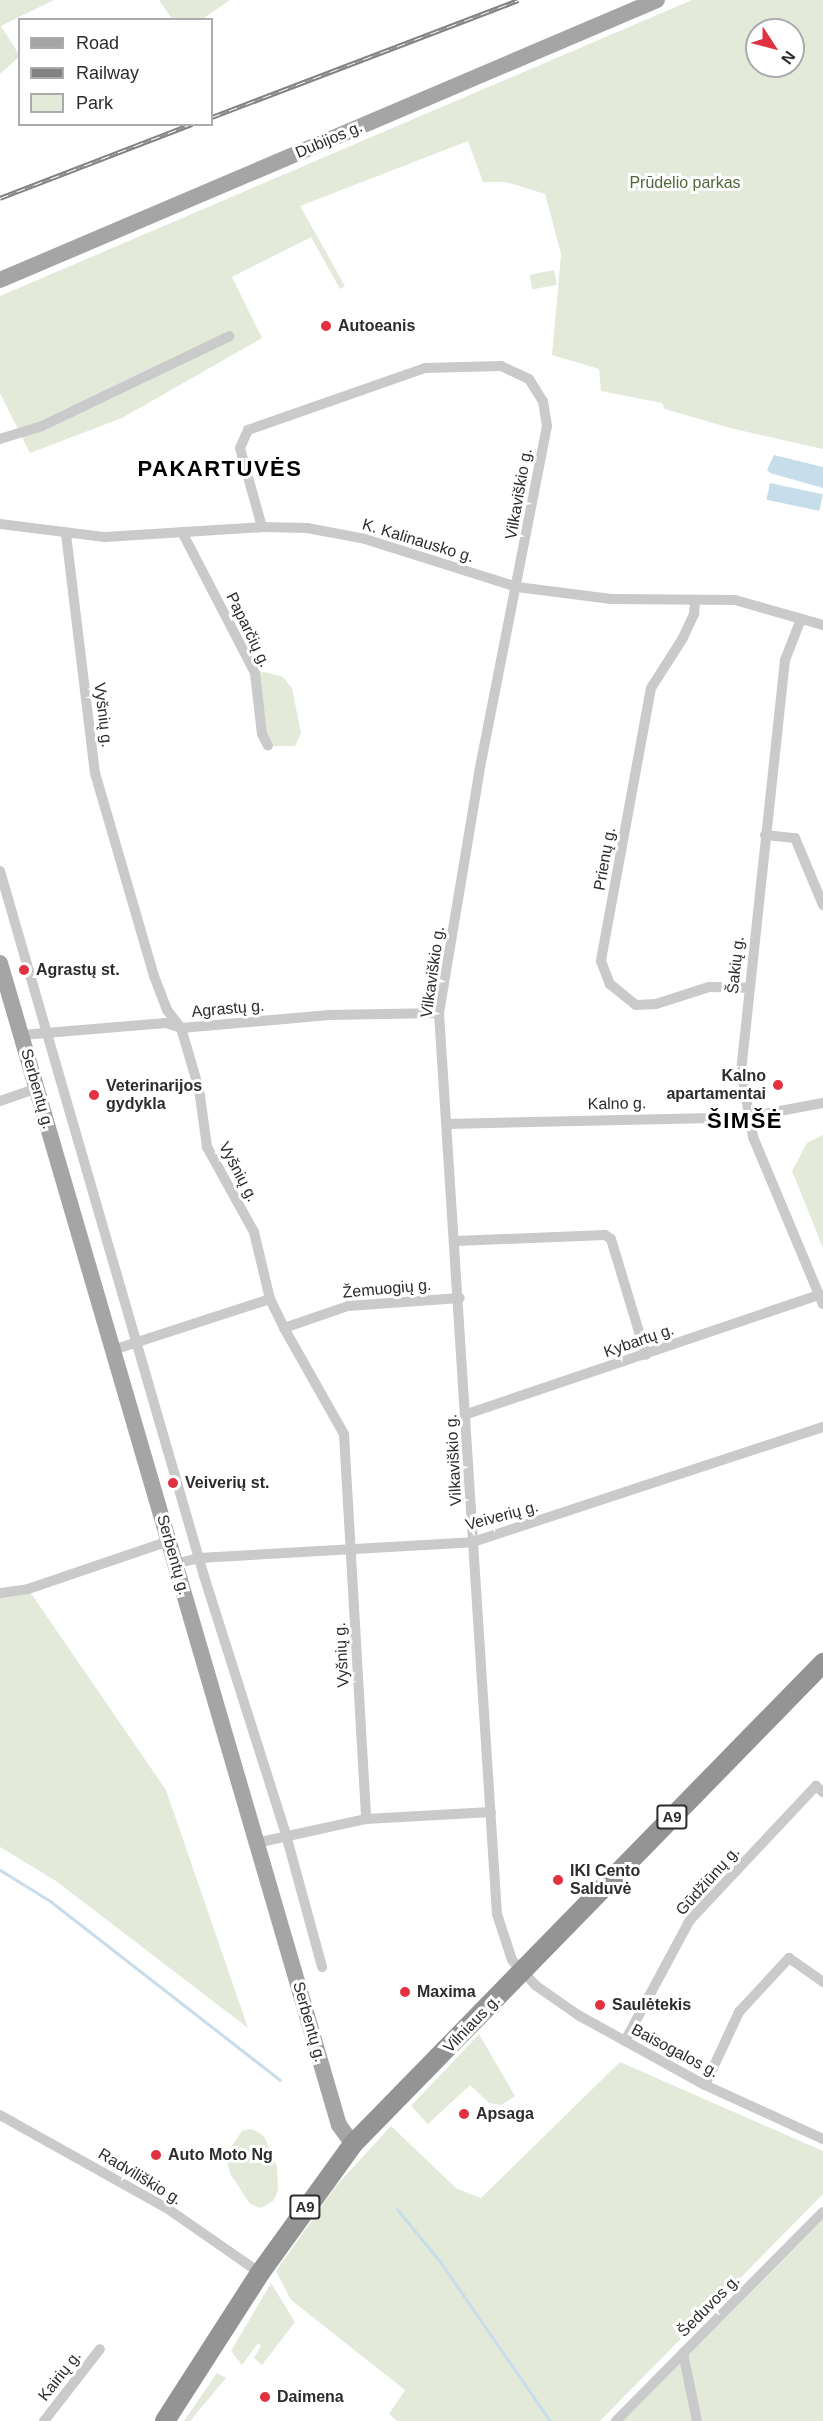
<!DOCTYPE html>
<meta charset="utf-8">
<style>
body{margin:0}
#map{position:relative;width:823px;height:2421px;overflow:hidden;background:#fff;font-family:Arial,sans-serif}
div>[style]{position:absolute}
.green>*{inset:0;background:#e3eada;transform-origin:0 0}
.water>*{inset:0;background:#c7ddea;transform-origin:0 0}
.stream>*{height:3px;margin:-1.5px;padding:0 1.5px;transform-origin:1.5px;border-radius:1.5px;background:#c7ddea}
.street>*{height:10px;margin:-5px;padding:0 5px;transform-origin:5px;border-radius:5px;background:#cacaca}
.primary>*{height:16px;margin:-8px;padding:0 8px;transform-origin:8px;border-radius:8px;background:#a5a5a5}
.highway>*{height:20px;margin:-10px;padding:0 10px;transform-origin:10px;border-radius:10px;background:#949494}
.rail>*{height:5px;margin-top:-2.5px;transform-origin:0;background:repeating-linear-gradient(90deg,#fff 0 9px,#828282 0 18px);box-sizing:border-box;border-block:2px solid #828282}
.dots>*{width:16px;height:16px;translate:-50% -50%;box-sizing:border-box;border:3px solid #fff;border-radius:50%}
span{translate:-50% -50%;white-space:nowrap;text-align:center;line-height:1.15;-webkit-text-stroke:6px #fff;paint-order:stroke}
.shield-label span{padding:2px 4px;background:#fff;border:2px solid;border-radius:4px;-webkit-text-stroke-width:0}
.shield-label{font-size:15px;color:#2d2d2d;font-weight:700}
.street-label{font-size:16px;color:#2d2d2d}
.park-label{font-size:16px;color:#50673b}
.poi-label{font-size:16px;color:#2d2d2d;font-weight:700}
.left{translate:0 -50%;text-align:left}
.right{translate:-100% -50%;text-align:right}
.district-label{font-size:22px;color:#000;font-weight:700;letter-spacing:1.5px}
.legend{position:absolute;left:18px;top:18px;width:195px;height:108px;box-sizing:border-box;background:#fff;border:2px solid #ababab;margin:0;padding:8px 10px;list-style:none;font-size:18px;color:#2d2d2d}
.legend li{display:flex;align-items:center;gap:12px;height:30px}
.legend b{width:30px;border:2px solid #ababab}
.north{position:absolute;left:745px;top:18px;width:60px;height:60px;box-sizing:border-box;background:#fff;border:2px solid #ababab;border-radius:50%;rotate:126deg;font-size:16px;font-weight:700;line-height:24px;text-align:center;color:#2d2d2d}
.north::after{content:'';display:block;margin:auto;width:21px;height:27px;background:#e23140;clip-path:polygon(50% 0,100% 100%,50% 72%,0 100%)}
</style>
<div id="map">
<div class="green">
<i style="clip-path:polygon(0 0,54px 0,1px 26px,20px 56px,0 74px)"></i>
<i style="clip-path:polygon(159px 0,230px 0,201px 20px,172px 19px)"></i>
<i style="clip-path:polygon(evenodd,692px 0,823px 0,823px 449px,730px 428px,665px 409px,662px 403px,601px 391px,599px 369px,552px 355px,561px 254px,545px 194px,506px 182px,483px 182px,468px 141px,300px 206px,345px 286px,340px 289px,311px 237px,232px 277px,262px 338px,122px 418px,30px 453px,0 393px,0 296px,692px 0,757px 30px,793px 30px,793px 66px,757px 66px,757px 30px)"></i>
<i style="left:554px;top:270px;width:15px;height:25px;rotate:79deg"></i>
<i style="clip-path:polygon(265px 672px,283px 677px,292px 688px,301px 733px,295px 746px,268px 746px,255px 673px)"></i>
<i style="clip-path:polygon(823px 1135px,823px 1248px,792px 1171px,807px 1143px)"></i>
<i style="clip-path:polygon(28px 1589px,166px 1790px,248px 2028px,56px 1881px,0 1847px,0 1593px)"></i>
<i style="clip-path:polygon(479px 2034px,515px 2096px,501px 2105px,489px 2103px,470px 2085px,428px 2124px,411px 2106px)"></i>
<i style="clip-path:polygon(620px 2062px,823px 2151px,823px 2194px,600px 2421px,397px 2421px,389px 2414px,405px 2390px,291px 2300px,276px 2271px,336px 2186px,391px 2126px,457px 2189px,481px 2198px)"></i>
<i style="clip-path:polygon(252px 2129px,264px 2136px,277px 2167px,278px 2191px,273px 2201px,261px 2208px,250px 2204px,231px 2175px,225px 2156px,242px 2131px)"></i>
<i style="clip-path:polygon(823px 2212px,823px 2421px,615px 2421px)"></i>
<i style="clip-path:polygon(271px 2283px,295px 2322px,262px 2365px,254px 2358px,261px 2346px,258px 2343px,242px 2365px,231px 2351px)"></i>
<i style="clip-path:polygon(217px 2373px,226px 2378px,190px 2421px,184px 2421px)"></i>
</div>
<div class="water">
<i style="clip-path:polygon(774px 455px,823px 467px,823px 488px,770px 473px,767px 470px)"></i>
<i style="left:770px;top:483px;width:54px;height:17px;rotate:12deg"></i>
</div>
<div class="stream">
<i style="left:0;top:1870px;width:59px;rotate:31.8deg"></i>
<i style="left:50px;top:1901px;width:291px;rotate:37.9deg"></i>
<i style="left:397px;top:2209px;width:70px;rotate:50.8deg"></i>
<i style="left:441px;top:2263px;width:192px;rotate:55.4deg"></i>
</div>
<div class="street">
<i style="left:0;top:439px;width:44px;rotate:-17.2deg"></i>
<i style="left:42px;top:426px;width:208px;rotate:-25.6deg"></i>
<i style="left:0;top:524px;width:106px;rotate:7.1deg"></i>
<i style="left:105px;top:537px;width:157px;rotate:-3.6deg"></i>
<i style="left:262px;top:527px;width:45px;rotate:1.3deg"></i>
<i style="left:307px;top:528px;width:59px;rotate:10.7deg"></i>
<i style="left:365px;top:539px;width:159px;rotate:17.5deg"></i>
<i style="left:517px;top:587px;width:95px;rotate:7.3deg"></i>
<i style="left:611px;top:599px;width:124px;rotate:0.5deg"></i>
<i style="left:735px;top:600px;width:91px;rotate:15.9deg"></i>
<i style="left:262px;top:527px;width:82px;rotate:-105.6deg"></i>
<i style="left:240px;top:448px;width:20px;rotate:-66deg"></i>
<i style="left:248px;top:430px;width:188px;rotate:-19.3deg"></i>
<i style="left:425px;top:368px;width:76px;rotate:-1.5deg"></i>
<i style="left:501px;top:366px;width:31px;rotate:25deg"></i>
<i style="left:529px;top:379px;width:26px;rotate:58deg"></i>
<i style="left:543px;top:401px;width:25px;rotate:81deg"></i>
<i style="left:547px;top:426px;width:355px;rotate:101.1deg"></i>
<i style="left:479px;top:774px;width:242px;rotate:99.5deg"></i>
<i style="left:439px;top:1013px;width:903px;rotate:86.32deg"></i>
<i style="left:497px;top:1914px;width:48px;rotate:71.9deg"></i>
<i style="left:512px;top:1960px;width:34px;rotate:47deg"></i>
<i style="left:535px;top:1985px;width:52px;rotate:34.9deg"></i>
<i style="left:578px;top:2015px;width:145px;rotate:28.9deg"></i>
<i style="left:705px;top:2085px;width:130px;rotate:24.6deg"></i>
<i style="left:182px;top:532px;width:159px;rotate:62.6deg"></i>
<i style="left:255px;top:673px;width:61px;rotate:83.5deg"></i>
<i style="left:262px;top:734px;width:13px;rotate:63deg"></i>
<i style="left:66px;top:534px;width:241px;rotate:83.1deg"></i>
<i style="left:95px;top:773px;width:211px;rotate:73.8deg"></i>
<i style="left:154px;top:976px;width:36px;rotate:69deg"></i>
<i style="left:167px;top:1010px;width:23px;rotate:52deg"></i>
<i style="left:181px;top:1028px;width:64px;rotate:73.6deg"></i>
<i style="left:199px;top:1089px;width:59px;rotate:82.1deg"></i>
<i style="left:207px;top:1147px;width:97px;rotate:61.1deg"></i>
<i style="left:254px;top:1232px;width:69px;rotate:76.6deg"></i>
<i style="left:270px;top:1299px;width:32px;rotate:64deg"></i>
<i style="left:284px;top:1328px;width:122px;rotate:60.5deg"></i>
<i style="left:344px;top:1434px;width:386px;rotate:86.7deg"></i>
<i style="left:695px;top:601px;width:13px;rotate:94deg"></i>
<i style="left:694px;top:614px;width:26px;rotate:115deg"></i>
<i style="left:683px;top:638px;width:59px;rotate:122.6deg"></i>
<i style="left:651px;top:688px;width:278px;rotate:100.4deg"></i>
<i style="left:601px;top:961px;width:25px;rotate:69deg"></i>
<i style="left:610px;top:984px;width:33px;rotate:39deg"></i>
<i style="left:636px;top:1005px;width:20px;rotate:-3deg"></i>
<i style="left:656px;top:1004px;width:56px;rotate:-17.8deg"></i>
<i style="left:709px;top:987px;width:39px;rotate:1deg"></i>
<i style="left:801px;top:619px;width:44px;rotate:111.3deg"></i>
<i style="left:785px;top:660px;width:412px;rotate:96.1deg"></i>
<i style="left:741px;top:1070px;width:68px;rotate:79.8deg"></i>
<i style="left:753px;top:1137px;width:181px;rotate:67.3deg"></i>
<i style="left:765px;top:835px;width:30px;rotate:6deg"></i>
<i style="left:795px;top:838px;width:73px;rotate:67.3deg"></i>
<i style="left:0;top:871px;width:734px;rotate:73.86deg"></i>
<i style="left:204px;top:1576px;width:272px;rotate:72.4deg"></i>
<i style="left:286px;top:1835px;width:137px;rotate:74.7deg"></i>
<i style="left:22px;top:1035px;width:144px;rotate:-4.8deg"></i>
<i style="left:166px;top:1023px;width:16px;rotate:18deg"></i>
<i style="left:181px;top:1028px;width:149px;rotate:-5deg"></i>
<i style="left:329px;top:1015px;width:110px;rotate:-1deg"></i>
<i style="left:0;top:1101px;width:39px;rotate:-19deg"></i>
<i style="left:447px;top:1124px;width:301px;rotate:-1.3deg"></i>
<i style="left:748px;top:1117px;width:76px;rotate:-10.6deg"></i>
<i style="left:456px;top:1241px;width:149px;rotate:-2.3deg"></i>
<i style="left:605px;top:1235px;width:7px;rotate:34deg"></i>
<i style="left:611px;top:1239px;width:121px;rotate:73.2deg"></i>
<i style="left:284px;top:1328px;width:68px;rotate:-19deg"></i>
<i style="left:348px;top:1306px;width:112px;rotate:-4.1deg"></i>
<i style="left:113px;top:1350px;width:165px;rotate:-18deg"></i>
<i style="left:467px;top:1414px;width:372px;rotate:-18.7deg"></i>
<i style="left:175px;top:1564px;width:25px;rotate:-14deg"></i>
<i style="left:199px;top:1558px;width:274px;rotate:-3.3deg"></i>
<i style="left:473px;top:1542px;width:368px;rotate:-18.2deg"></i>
<i style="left:0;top:1593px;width:28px;rotate:-8deg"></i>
<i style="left:28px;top:1589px;width:149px;rotate:-18.8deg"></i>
<i style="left:256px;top:1843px;width:113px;rotate:-12.3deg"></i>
<i style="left:366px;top:1819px;width:125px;rotate:-3.2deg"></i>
<i style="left:625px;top:2041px;width:137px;rotate:-61.8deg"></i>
<i style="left:690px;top:1920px;width:184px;rotate:-46.8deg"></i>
<i style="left:816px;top:1786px;width:9px;rotate:41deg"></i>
<i style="left:705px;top:2085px;width:81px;rotate:-65deg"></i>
<i style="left:739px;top:2012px;width:74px;rotate:-47.2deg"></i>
<i style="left:789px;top:1958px;width:42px;rotate:35.2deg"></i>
<i style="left:0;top:2115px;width:193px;rotate:29.2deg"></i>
<i style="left:168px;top:2209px;width:112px;rotate:34.8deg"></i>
<i style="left:683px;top:2353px;width:69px;rotate:78.4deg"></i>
<i style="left:44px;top:2421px;width:91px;rotate:-52.1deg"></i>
<i style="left:616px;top:2421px;width:294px;rotate:-45.3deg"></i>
</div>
<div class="primary">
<i style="left:0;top:280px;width:714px;rotate:-23.08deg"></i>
<i style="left:0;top:963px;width:1210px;rotate:73.74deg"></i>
<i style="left:339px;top:2125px;width:24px;rotate:54deg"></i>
</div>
<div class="highway">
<i style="left:165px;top:2421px;width:176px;rotate:-57.3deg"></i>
<i style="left:260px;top:2273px;width:159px;rotate:-54.2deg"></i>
<i style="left:353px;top:2144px;width:673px;rotate:-45.66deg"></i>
</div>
<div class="rail">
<i style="left:212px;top:117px;width:328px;rotate:-20.9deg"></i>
<i style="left:0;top:198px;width:206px;rotate:-21.1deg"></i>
</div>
<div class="dots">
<i style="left:326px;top:326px;background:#e23140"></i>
<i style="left:24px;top:970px;background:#e23140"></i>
<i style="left:778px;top:1085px;background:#e23140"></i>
<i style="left:94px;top:1095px;background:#e23140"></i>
<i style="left:173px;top:1483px;background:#e23140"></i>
<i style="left:558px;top:1880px;background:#e23140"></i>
<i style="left:405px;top:1992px;background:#e23140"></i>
<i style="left:600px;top:2005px;background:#e23140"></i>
<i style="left:464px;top:2114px;background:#e23140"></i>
<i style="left:156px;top:2155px;background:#e23140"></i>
<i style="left:265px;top:2397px;background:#e23140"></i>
</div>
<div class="shield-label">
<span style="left:672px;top:1817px">A9</span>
<span style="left:305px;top:2207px">A9</span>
</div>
<div class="street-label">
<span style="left:329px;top:140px;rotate:-23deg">Dubijos g.</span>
<span style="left:519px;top:494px;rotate:-80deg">Vilkaviškio g.</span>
<span style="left:418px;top:541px;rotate:17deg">K. Kalinausko g.</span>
<span style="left:248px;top:630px;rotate:64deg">Paparčių g.</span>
<span style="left:103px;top:715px;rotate:83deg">Vyšnių g.</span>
<span style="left:605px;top:859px;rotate:-80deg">Prienų g.</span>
<span style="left:736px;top:965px;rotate:-84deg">Šakių g.</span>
<span style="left:433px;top:972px;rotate:-82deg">Vilkaviškio g.</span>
<span style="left:228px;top:1009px;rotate:-5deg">Agrastų g.</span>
<span style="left:37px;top:1089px;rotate:74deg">Serbentų g.</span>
<span style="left:617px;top:1104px;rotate:-1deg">Kalno g.</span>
<span style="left:238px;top:1172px;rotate:62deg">Vyšnių g.</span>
<span style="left:387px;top:1289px;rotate:-5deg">Žemuogių g.</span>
<span style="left:639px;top:1341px;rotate:-19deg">Kybartų g.</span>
<span style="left:454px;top:1460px;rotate:-93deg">Vilkaviškio g.</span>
<span style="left:502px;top:1516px;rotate:-15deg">Veiverių g.</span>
<span style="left:173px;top:1555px;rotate:74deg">Serbentų g.</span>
<span style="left:342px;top:1655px;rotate:-93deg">Vyšnių g.</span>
<span style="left:708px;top:1881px;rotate:-48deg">Gūdžiūnų g.</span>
<span style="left:309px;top:2022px;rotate:74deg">Serbentų g.</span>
<span style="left:472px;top:2024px;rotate:-46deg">Vilniaus g.</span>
<span style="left:675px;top:2051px;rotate:28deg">Baisogalos g.</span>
<span style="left:140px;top:2177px;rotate:31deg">Radviliškio g.</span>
<span style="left:709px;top:2306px;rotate:-45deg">Šeduvos g.</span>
<span style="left:60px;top:2376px;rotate:-52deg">Kairių g.</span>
</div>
<div class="park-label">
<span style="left:685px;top:183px">Prūdelio parkas</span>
</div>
<div class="poi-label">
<span class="left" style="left:338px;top:326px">Autoeanis</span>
<span class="left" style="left:36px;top:970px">Agrastų st.</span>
<span class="right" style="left:766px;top:1085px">Kalno<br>apartamentai</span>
<span class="left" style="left:106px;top:1095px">Veterinarijos<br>gydykla</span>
<span class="left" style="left:185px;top:1483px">Veiverių st.</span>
<span class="left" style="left:570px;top:1880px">IKI Cento<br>Salduvė</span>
<span class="left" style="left:417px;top:1992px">Maxima</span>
<span class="left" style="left:612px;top:2005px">Saulėtekis</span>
<span class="left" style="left:476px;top:2114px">Apsaga</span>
<span class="left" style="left:168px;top:2155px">Auto Moto Ng</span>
<span class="left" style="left:277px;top:2397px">Daimena</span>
</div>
<div class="district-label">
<span style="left:220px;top:469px">PAKARTUVĖS</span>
<span style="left:745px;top:1121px">ŠIMŠĖ</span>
</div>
<ul class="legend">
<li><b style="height:8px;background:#a5a5a5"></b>Road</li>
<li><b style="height:8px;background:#828282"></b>Railway</li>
<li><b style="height:16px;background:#e3eada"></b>Park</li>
</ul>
<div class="north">N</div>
</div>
